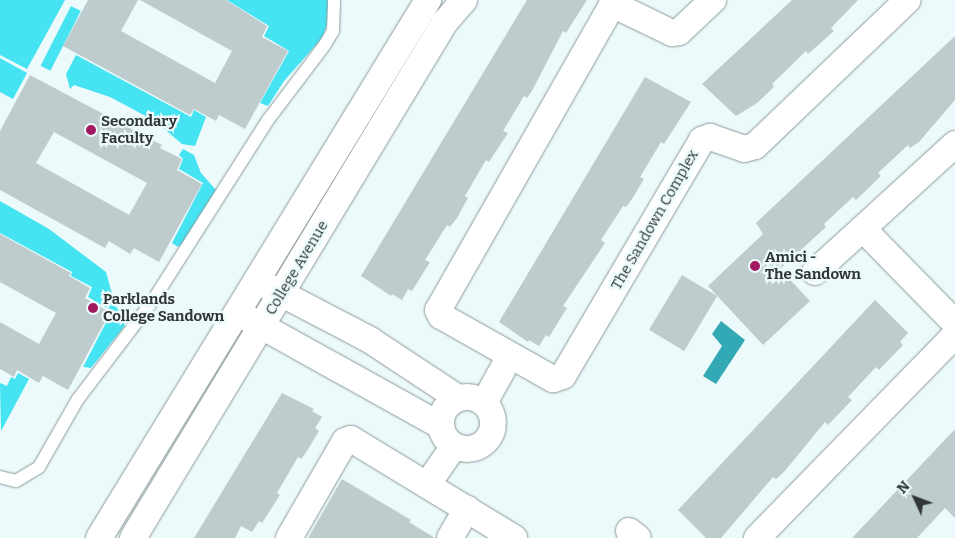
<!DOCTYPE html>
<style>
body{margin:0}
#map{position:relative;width:955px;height:538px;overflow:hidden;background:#ecfafb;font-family:Bitter,serif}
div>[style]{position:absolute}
.green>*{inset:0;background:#46e3f2;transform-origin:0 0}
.water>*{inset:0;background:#32a9b5}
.building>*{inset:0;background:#becccd;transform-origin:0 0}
.roads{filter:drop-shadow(0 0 1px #8d9a9c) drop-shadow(0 0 1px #8d9a9c)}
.lane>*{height:12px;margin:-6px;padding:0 6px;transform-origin:6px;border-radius:6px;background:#fff}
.street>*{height:26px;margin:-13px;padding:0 13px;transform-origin:13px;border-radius:13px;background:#fff}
.street>.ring{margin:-13px;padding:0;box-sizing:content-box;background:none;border:26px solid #fff;border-radius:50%}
.dots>*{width:14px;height:14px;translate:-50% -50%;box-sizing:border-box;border:2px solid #ecfafb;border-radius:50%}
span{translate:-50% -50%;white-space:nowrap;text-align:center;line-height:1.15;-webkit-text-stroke:4.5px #ecfafb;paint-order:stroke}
.poi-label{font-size:15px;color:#313737;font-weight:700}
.left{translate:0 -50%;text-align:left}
.street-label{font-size:15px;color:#313737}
.north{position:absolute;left:890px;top:473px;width:50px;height:50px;-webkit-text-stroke:4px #ecfafb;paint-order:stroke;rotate:313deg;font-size:14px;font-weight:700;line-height:20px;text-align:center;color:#313737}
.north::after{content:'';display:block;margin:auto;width:18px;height:22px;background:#313737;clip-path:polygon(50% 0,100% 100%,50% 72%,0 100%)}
</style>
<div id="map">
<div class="green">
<i style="clip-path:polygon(0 0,65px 0,27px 69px,0 55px)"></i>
<i style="clip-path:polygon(227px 0,328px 0,328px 21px,323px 37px,284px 81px,268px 106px,260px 103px,289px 51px,264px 36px,269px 26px)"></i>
<i style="left:71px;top:6px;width:11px;height:67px;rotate:27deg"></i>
<i style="clip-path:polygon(76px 55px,191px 117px,194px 110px,206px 117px,195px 146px,182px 144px,155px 121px,110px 97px,74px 85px,70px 89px,66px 74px)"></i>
<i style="clip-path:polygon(0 58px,27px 73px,13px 99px,0 92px)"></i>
<i style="clip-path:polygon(183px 149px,194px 155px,201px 173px,216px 190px,185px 242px,178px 247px,172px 243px,203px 183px,179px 169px,183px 159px,179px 155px)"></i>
<i style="clip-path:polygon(0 201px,49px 229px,106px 272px,115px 305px,127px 323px,91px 368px,83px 367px,112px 311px,88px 297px,92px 287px,71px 276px,72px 272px,0 233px)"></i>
<i style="clip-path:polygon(18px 373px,29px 379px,1px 431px,0 383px,7px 386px,11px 377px,15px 379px)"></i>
</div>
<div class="water">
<i style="clip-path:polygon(721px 321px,745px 340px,716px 384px,703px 376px,722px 346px,712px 334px)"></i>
</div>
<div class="building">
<i style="clip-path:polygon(88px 0,138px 0,121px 31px,215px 83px,232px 51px,140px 0,226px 0,267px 26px,262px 37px,288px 51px,245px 129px,219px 115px,216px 121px,194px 109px,190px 115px,63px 46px)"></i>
<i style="clip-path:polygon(527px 0,587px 0,566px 33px,563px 31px,533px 89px,527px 98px,524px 96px,503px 131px,508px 133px,489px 162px,486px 160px,465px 196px,468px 198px,457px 218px,450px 227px,447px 225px,425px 260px,430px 262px,412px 291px,408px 289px,402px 300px,392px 294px,391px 296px,361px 276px)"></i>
<i style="clip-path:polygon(792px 0,858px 0,831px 28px,834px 31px,808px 54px,806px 51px,772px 84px,774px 87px,757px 103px,736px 116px,702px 84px)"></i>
<i style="clip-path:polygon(955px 36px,955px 100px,919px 142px,910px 148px,908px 145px,878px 173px,881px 176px,856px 200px,853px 197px,824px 224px,826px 227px,780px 269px,810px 301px,763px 345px,708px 286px,763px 234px,756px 223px)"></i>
<i style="clip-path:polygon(evenodd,30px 75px,162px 145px,160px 148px,182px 159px,177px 170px,202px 184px,159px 262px,134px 248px,130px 254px,109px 241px,105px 248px,0 190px,0 131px,30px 75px,54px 132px,147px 183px,129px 215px,36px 163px,54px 132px)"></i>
<i style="clip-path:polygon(645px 77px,691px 102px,664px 144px,661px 142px,640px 177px,644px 179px,632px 199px,626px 207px,623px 206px,601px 240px,605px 243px,563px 306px,567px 308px,549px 337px,546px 335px,539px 346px,529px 340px,528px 342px,499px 322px)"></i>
<i style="clip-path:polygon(0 234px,71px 273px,69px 276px,90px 288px,85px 298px,110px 312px,68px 390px,43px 376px,39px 383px,17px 370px,14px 377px,0 369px,0 322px,39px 344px,56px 313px,0 282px)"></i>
<i style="left:682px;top:275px;width:41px;height:64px;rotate:31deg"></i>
<i style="clip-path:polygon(875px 300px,908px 333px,900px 342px,903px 345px,879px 370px,876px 367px,848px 397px,852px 400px,828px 425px,825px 422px,784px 472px,776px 479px,773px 477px,721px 538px,706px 538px,678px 510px)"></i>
<i style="clip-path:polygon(282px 393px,314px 409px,312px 411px,322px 417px,315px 428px,319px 431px,307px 451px,301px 459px,298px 457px,277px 493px,280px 495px,262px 523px,259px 521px,252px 532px,241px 526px,235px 538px,194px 538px)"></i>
<i style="clip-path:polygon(955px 429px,955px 518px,945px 508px,917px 538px,852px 538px)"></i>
<i style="clip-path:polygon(342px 479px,411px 520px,409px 522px,435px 538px,308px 538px)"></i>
</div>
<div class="roads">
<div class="lane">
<i style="left:0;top:477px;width:16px;rotate:14deg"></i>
<i style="left:16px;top:481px;width:27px;rotate:-31deg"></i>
<i style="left:39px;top:467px;width:78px;rotate:-60.2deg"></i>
<i style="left:78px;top:399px;width:122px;rotate:-52.7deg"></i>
<i style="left:152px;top:302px;width:216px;rotate:-57.5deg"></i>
<i style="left:268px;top:120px;width:93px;rotate:-52.9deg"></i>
<i style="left:324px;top:46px;width:17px;rotate:-59deg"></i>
<i style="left:333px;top:31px;width:31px;rotate:-88deg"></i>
</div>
<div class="street">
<i style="left:615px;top:0;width:357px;rotate:119.7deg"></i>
<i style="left:438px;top:310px;width:7px;rotate:63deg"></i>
<i style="left:441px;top:316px;width:129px;rotate:29.4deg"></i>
<i style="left:553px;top:379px;width:10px;rotate:-17deg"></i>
<i style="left:563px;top:376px;width:274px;rotate:-59.5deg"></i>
<i style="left:702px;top:140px;width:9px;rotate:-21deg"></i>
<i style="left:710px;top:137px;width:36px;rotate:19deg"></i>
<i style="left:744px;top:149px;width:11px;rotate:-15deg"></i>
<i style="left:755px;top:146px;width:211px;rotate:-43.7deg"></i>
<i style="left:612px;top:4px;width:67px;rotate:25.8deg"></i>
<i style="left:672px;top:33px;width:7px;rotate:-8deg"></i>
<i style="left:679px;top:32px;width:47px;rotate:-43.3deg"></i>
<i style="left:863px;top:229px;width:132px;rotate:45.6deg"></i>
<i style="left:815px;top:272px;width:190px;rotate:-42.4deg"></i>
<i style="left:265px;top:285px;width:119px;rotate:27.6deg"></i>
<i style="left:370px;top:340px;width:105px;rotate:33.4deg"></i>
<i style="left:247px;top:318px;width:222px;rotate:29.1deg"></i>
<i class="ring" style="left:441px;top:397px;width:26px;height:26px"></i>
<i style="left:484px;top:403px;width:54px;rotate:-61deg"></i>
<i style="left:427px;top:485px;width:47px;rotate:-55.3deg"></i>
<i style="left:629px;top:531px;width:11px;rotate:38deg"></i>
<i style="left:99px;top:538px;width:631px;rotate:-58.55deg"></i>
<i style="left:133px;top:538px;width:603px;rotate:-58.84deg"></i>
<i style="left:445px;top:22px;width:29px;rotate:-49deg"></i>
<i style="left:289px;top:538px;width:112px;rotate:-60deg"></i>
<i style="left:345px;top:441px;width:6px;rotate:-18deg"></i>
<i style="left:351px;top:439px;width:191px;rotate:31.3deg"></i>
<i style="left:450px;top:538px;width:34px;rotate:-60deg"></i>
<i style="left:757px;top:538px;width:284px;rotate:-45.7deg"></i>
</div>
</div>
<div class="dots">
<i style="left:91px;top:130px;background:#a21962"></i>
<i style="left:755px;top:266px;background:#a21962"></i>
<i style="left:93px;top:308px;background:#a21962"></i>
</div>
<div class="poi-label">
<span class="left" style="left:101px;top:130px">Secondary<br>Faculty</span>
<span class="left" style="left:765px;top:266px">Amici -<br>The Sandown</span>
<span class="left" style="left:103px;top:308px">Parklands<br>College Sandown</span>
</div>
<div class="street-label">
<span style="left:655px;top:220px;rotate:-60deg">The Sandown Complex</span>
<span style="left:297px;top:268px;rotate:-59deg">College Avenue</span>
</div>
<div class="north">N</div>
</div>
